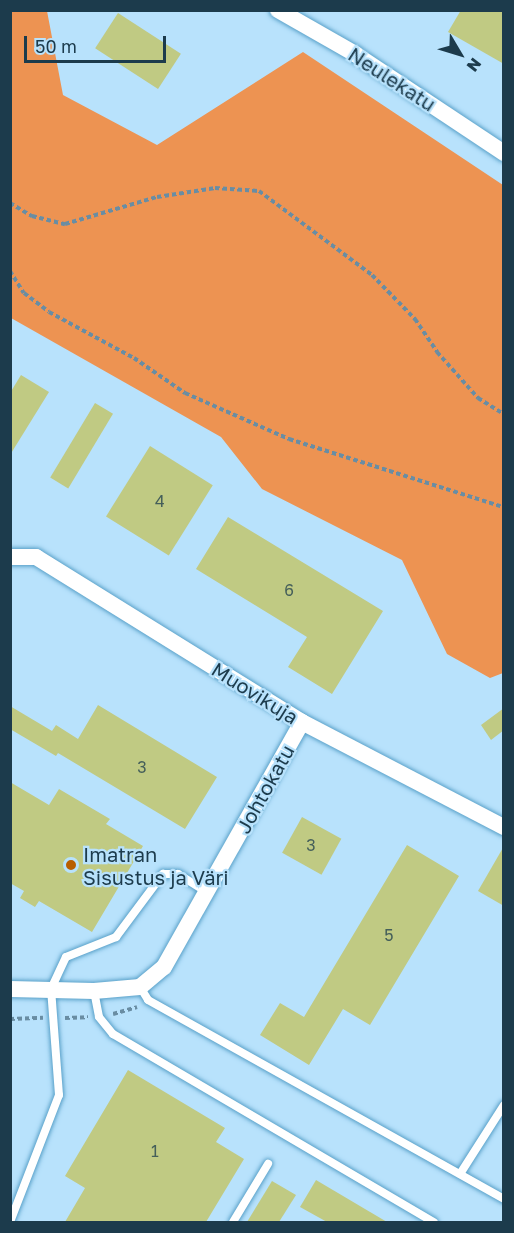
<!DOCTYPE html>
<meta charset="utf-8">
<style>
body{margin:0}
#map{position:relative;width:514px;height:1233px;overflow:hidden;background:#b8e2fc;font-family:"Golos Text",sans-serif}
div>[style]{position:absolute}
.forest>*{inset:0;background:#ed9352}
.building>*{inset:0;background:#c0ca83;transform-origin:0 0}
.path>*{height:4px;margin-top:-2px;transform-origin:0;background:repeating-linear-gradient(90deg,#698da3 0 4.5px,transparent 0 7.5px)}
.roads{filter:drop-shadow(0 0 2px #59a1c9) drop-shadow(0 0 2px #59a1c9)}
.lane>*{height:8px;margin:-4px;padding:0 4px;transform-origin:4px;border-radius:4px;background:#fff}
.street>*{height:16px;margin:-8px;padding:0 8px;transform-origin:8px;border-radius:8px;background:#fff}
.dots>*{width:16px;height:16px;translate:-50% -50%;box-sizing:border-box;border:3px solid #b8e2fc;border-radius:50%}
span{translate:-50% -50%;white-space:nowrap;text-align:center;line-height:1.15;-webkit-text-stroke:4.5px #b8e2fc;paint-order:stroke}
.number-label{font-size:16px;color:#455f5a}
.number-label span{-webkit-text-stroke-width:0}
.street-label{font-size:20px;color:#1c3b4c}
.poi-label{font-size:20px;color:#1c3b4c}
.left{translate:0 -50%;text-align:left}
.frame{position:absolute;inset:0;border:12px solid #1c3b4c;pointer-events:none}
.north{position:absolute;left:430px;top:24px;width:60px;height:60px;-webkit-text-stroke:4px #b8e2fc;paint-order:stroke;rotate:128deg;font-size:16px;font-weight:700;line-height:24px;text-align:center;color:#1c3b4c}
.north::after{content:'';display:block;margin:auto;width:21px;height:27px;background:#1c3b4c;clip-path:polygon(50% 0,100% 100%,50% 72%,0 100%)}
.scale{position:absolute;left:24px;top:36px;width:142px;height:27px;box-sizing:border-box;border:3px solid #1c3b4c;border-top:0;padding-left:8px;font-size:18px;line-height:21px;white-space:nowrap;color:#1c3b4c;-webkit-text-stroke:4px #b8e2fc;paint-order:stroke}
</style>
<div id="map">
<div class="forest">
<i style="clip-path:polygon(11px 10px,47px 11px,63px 95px,157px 145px,303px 52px,503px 185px,503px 673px,490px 678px,447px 654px,402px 560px,262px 489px,221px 437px,11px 318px)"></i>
</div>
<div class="building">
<i style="clip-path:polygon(461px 10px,504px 10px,504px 64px,448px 32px)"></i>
<i style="left:118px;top:13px;width:75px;height:42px;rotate:33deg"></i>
<i style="clip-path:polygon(21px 375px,49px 392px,10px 455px,10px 393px)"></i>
<i style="left:95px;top:403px;width:21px;height:87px;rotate:31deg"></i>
<i style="left:150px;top:446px;width:74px;height:83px;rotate:32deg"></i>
<i style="clip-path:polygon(228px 517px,383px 611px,332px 694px,288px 667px,307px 637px,196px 569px)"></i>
<i style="clip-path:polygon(98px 705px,217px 777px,185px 829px,58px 753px,56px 756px,10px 729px,10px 706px,52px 731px,56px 725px,78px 739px)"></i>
<i style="clip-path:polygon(504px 708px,504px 730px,491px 740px,481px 725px)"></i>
<i style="clip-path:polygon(10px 782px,49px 805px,59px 789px,110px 819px,106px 824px,143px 846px,92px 932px,39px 901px,35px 907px,20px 898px,24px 891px,10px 883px)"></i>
<i style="left:302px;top:817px;width:45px;height:41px;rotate:29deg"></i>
<i style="clip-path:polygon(407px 845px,459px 876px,370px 1025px,343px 1009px,309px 1065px,260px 1035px,280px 1003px,304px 1017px)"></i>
<i style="clip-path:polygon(504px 846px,504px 906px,478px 891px)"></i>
<i style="clip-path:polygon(128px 1070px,225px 1128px,216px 1142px,244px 1159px,206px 1222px,65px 1222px,85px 1188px,65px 1176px)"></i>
<i style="clip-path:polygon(316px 1180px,387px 1222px,327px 1222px,300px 1207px)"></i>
<i style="clip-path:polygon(272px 1181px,296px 1195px,279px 1222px,247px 1222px)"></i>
</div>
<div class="path">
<i style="left:10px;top:203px;width:26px;rotate:31deg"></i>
<i style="left:32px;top:216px;width:34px;rotate:14deg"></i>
<i style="left:65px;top:224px;width:96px;rotate:-16.4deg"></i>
<i style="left:157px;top:197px;width:59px;rotate:-8.8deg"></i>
<i style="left:215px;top:188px;width:44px;rotate:3.9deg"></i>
<i style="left:259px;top:191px;width:141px;rotate:36.6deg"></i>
<i style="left:372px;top:275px;width:62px;rotate:45.7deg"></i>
<i style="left:415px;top:319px;width:40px;rotate:56deg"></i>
<i style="left:437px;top:352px;width:62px;rotate:48.3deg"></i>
<i style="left:478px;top:398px;width:31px;rotate:32deg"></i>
<i style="left:10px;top:271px;width:26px;rotate:58deg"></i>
<i style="left:24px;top:293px;width:31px;rotate:37deg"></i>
<i style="left:49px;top:312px;width:97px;rotate:28.4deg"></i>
<i style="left:134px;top:358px;width:62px;rotate:34.5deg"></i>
<i style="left:185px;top:393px;width:114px;rotate:23.9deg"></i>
<i style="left:289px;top:439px;width:225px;rotate:17.6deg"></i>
<i style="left:113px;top:1014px;width:25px;rotate:-16deg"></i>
<i style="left:65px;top:1018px;width:23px;rotate:-2deg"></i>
<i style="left:10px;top:1019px;width:33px;rotate:-2deg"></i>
</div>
<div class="roads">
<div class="lane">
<i style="left:140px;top:987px;width:15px;rotate:58deg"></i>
<i style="left:148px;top:1000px;width:408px;rotate:29.2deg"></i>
<i style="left:94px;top:991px;width:26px;rotate:79deg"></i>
<i style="left:99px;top:1017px;width:22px;rotate:51deg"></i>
<i style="left:113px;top:1034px;width:372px;rotate:30.4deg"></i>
<i style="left:460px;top:1174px;width:82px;rotate:-57.5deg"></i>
<i style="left:10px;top:1222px;width:136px;rotate:-68.9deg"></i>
<i style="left:59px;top:1095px;width:106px;rotate:-94.3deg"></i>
<i style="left:51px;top:989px;width:35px;rotate:-65deg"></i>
<i style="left:66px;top:957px;width:54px;rotate:-21.8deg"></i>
<i style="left:116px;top:937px;width:79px;rotate:-53.3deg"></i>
<i style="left:163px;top:874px;width:15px"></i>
<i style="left:178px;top:874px;width:36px;rotate:32deg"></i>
<i style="left:233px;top:1222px;width:68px;rotate:-58.9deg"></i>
</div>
<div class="street">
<i style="left:278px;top:10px;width:89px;rotate:29.7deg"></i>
<i style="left:355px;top:54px;width:179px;rotate:33.6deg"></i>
<i style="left:10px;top:557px;width:26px"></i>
<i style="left:36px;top:557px;width:313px;rotate:31.8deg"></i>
<i style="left:302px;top:722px;width:228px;rotate:27.5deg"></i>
<i style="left:10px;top:989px;width:84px;rotate:1.4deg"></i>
<i style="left:94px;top:991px;width:46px;rotate:-5deg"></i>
<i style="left:140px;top:987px;width:31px;rotate:-40deg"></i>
<i style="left:164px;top:967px;width:281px;rotate:-60.6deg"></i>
</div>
</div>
<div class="dots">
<i style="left:71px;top:865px;background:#b85e00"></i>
</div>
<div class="number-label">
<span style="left:160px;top:501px">4</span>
<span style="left:289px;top:590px">6</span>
<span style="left:142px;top:767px">3</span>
<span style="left:311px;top:845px">3</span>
<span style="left:389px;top:935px">5</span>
<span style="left:155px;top:1151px">1</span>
</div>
<div class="street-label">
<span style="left:392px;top:79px;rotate:33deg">Neulekatu</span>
<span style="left:255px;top:693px;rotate:32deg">Muovikuja</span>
<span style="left:265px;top:789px;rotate:-61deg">Johtokatu</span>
</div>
<div class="poi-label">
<span class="left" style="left:83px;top:866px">Imatran<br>Sisustus ja Väri</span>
</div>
<div class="frame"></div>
<div class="north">N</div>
<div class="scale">50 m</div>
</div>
